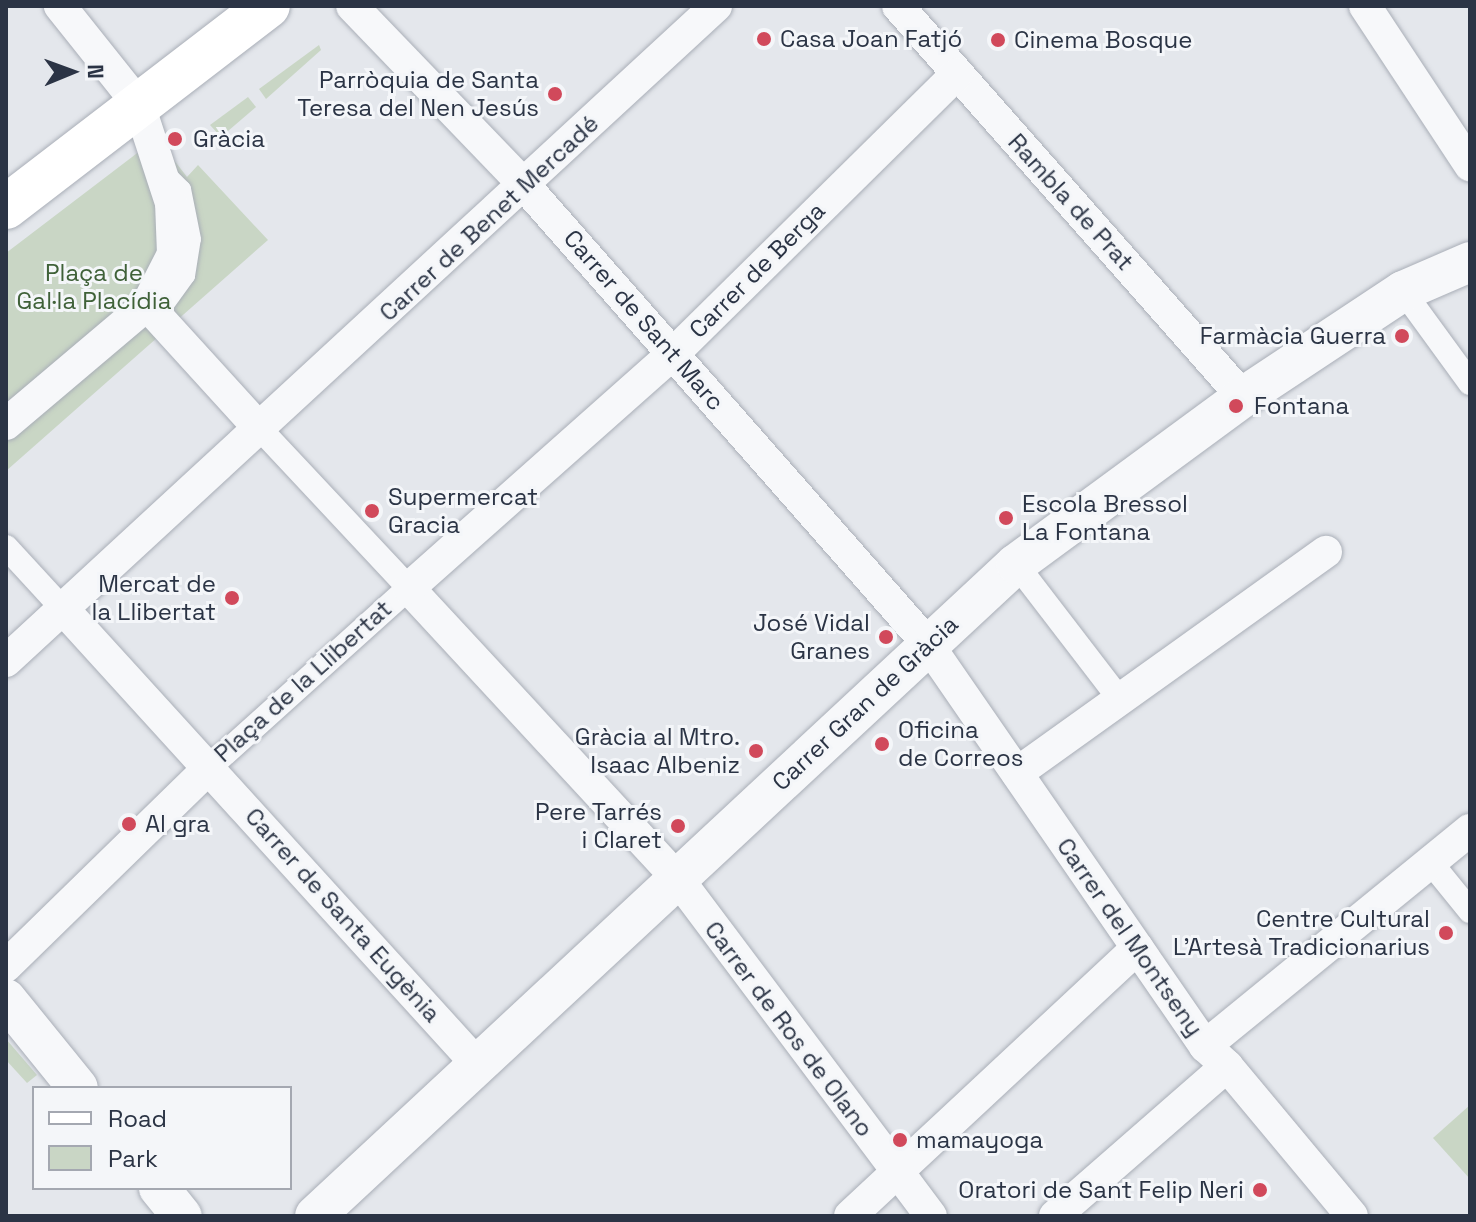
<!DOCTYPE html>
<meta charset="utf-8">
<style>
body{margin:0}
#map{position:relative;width:1476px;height:1222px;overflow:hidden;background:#e4e7ec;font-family:"Space Grotesk",sans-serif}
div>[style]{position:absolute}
.green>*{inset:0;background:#c9d6c5}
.roads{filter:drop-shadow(0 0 2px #a9aeb7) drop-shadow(0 0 2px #a9aeb7)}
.service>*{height:16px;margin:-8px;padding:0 8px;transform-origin:8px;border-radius:8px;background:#f7f8fa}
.pedestrian>*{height:24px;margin:-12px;padding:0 12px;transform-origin:12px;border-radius:12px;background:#f7f8fa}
.minor>*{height:32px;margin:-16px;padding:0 16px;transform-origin:16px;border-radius:16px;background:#f7f8fa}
.tertiary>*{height:40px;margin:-20px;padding:0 20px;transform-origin:20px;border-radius:20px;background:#f7f8fa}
.secondary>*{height:44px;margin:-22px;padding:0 22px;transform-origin:22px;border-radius:22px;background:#fff}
.dots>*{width:22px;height:22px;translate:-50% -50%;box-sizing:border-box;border:4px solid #f4f6f9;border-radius:50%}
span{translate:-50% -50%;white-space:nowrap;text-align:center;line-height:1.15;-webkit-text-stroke:6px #f4f6f9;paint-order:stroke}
.poi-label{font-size:24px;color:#2b3445}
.left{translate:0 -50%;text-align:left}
.right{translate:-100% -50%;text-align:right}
.street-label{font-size:24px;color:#2b3445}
.park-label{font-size:24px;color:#3f6138}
.frame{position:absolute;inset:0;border:8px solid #2b3445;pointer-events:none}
.legend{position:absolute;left:32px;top:1086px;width:260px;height:104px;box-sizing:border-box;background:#f4f6f9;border:2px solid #a4a8b1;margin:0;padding:10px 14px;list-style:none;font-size:24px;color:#2b3445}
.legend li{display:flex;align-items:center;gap:16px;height:40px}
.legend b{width:40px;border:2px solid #a4a8b1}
.north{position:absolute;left:32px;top:32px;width:80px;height:80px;-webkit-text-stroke:6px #f4f6f9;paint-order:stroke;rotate:89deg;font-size:22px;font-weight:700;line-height:32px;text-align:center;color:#2b3445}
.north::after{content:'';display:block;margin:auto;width:28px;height:36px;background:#2b3445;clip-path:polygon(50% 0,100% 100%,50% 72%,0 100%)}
</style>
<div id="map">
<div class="green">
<i style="clip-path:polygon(319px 45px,321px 50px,266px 99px,259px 89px)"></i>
<i style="clip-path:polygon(248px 97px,256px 107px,221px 137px,210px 125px)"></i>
<i style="clip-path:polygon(157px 138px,187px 177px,198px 165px,268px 240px,6px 471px,6px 253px)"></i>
<i style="clip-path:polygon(6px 1039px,37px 1075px,27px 1083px,6px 1060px)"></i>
<i style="clip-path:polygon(1470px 1105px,1470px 1179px,1433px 1138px)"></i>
</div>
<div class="roads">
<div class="service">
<i style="left:166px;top:305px;width:36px;rotate:-54deg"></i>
<i style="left:187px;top:276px;width:37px;rotate:-81deg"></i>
<i style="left:193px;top:239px;width:51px;rotate:-101.3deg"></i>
<i style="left:183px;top:189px;width:21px;rotate:-135deg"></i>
</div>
<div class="pedestrian">
<i style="left:1403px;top:291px;width:114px;rotate:53.9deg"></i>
<i style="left:6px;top:547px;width:86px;rotate:47.4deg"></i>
<i style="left:1016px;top:564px;width:168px;rotate:52.5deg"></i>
<i style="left:211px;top:766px;width:266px;rotate:-42deg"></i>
<i style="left:409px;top:588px;width:218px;rotate:-133.1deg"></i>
<i style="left:1431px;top:863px;width:62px;rotate:50.9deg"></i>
</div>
<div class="minor">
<i style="left:352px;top:6px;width:250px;rotate:46.1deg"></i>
<i style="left:525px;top:186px;width:609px;rotate:48.66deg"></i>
<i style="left:927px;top:643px;width:490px;rotate:55.4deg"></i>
<i style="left:1205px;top:1046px;width:30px;rotate:42deg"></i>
<i style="left:1227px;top:1066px;width:195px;rotate:50.2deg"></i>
<i style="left:898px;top:6px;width:521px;rotate:48.58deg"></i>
<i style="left:1365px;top:6px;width:191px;rotate:56.6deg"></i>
<i style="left:147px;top:305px;width:168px;rotate:47.7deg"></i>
<i style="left:6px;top:424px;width:185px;rotate:-40.2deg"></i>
<i style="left:147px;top:305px;width:57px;rotate:-63deg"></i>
<i style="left:173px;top:254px;width:51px;rotate:-92.2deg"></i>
<i style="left:171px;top:203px;width:103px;rotate:-108.1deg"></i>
<i style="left:139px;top:105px;width:127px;rotate:-128.6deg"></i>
<i style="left:64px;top:610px;width:612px;rotate:47.71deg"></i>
<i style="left:6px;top:661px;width:966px;rotate:-42.69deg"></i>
<i style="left:1017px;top:773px;width:380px;rotate:-35.6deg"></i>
<i style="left:6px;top:966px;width:286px;rotate:-44.3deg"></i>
<i style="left:1205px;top:1046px;width:342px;rotate:-39.2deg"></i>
<i style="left:850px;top:1216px;width:393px;rotate:-43deg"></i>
<i style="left:931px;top:1216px;width:421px;rotate:-126.9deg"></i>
<i style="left:678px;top:879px;width:396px;rotate:-132.8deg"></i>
<i style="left:409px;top:588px;width:357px;rotate:-41.6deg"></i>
<i style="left:676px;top:351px;width:395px;rotate:-44.6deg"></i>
<i style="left:1055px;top:1216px;width:228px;rotate:-41.1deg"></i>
</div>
<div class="tertiary">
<i style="left:6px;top:999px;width:114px;rotate:51deg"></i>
<i style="left:159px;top:1188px;width:36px;rotate:51deg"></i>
<i style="left:315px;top:1216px;width:957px;rotate:-42.93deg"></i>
<i style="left:1016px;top:564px;width:282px;rotate:-36.3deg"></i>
<i style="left:1243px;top:397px;width:192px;rotate:-33.5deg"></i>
<i style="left:1403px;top:291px;width:73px;rotate:-23.4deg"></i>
</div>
<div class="secondary">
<i style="left:6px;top:207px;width:330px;rotate:-37.5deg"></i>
</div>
</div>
<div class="dots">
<i style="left:764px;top:39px;background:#d1495b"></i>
<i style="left:998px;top:40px;background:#d1495b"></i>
<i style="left:555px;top:94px;background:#d1495b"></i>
<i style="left:175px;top:139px;background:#d1495b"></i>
<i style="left:1402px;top:336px;background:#d1495b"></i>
<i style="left:1236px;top:406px;background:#d1495b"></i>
<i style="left:372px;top:511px;background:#d1495b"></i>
<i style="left:1006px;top:518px;background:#d1495b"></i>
<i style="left:232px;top:598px;background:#d1495b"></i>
<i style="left:886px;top:637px;background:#d1495b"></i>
<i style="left:882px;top:744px;background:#d1495b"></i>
<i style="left:756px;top:751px;background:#d1495b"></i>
<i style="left:129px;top:824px;background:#d1495b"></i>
<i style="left:678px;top:826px;background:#d1495b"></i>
<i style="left:1446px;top:933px;background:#d1495b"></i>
<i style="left:900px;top:1140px;background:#d1495b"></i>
<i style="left:1260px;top:1190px;background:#d1495b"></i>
</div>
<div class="poi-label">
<span class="left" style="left:780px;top:39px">Casa Joan Fatjó</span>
<span class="left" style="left:1014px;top:40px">Cinema Bosque</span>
<span class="right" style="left:539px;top:94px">Parròquia de Santa<br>Teresa del Nen Jesús</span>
<span class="left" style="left:193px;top:139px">Gràcia</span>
<span class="right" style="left:1386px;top:336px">Farmàcia Guerra</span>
<span class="left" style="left:1254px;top:406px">Fontana</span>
<span class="left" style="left:388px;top:511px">Supermercat<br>Gracia</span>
<span class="left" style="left:1022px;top:518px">Escola Bressol<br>La Fontana</span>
<span class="right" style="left:216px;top:598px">Mercat de<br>la Llibertat</span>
<span class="right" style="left:870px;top:637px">José Vidal<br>Granes</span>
<span class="left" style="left:898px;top:744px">Oficina<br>de Correos</span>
<span class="right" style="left:740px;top:751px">Gràcia al Mtro.<br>Isaac Albeniz</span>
<span class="right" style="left:662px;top:826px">Pere Tarrés<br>i Claret</span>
<span class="left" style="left:145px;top:824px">Al gra</span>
<span class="right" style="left:1430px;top:933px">Centre Cultural<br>L'Artesà Tradicionarius</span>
<span class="left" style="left:916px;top:1140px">mamayoga</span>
<span class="right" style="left:1244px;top:1190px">Oratori de Sant Felip Neri</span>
</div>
<div class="street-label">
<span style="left:1071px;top:202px;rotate:48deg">Rambla de Prat</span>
<span style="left:489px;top:218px;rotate:-43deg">Carrer de Benet Mercadé</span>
<span style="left:757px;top:270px;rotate:-45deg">Carrer de Berga</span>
<span style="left:644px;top:320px;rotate:49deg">Carrer de Sant Marc</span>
<span style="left:303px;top:681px;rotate:-42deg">Plaça de la Llibertat</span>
<span style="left:865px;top:703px;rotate:-43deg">Carrer Gran de Gràcia</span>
<span style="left:343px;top:915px;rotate:48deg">Carrer de Santa Eugènia</span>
<span style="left:1130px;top:937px;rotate:55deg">Carrer del Montseny</span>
<span style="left:789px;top:1029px;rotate:53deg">Carrer de Ros de Olano</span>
</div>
<div class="park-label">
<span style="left:94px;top:287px">Plaça de<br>Gal·la Placídia</span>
</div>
<div class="frame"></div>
<ul class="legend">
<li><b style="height:10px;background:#fff"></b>Road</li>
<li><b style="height:22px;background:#c9d6c5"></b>Park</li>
</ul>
<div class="north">N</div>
</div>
